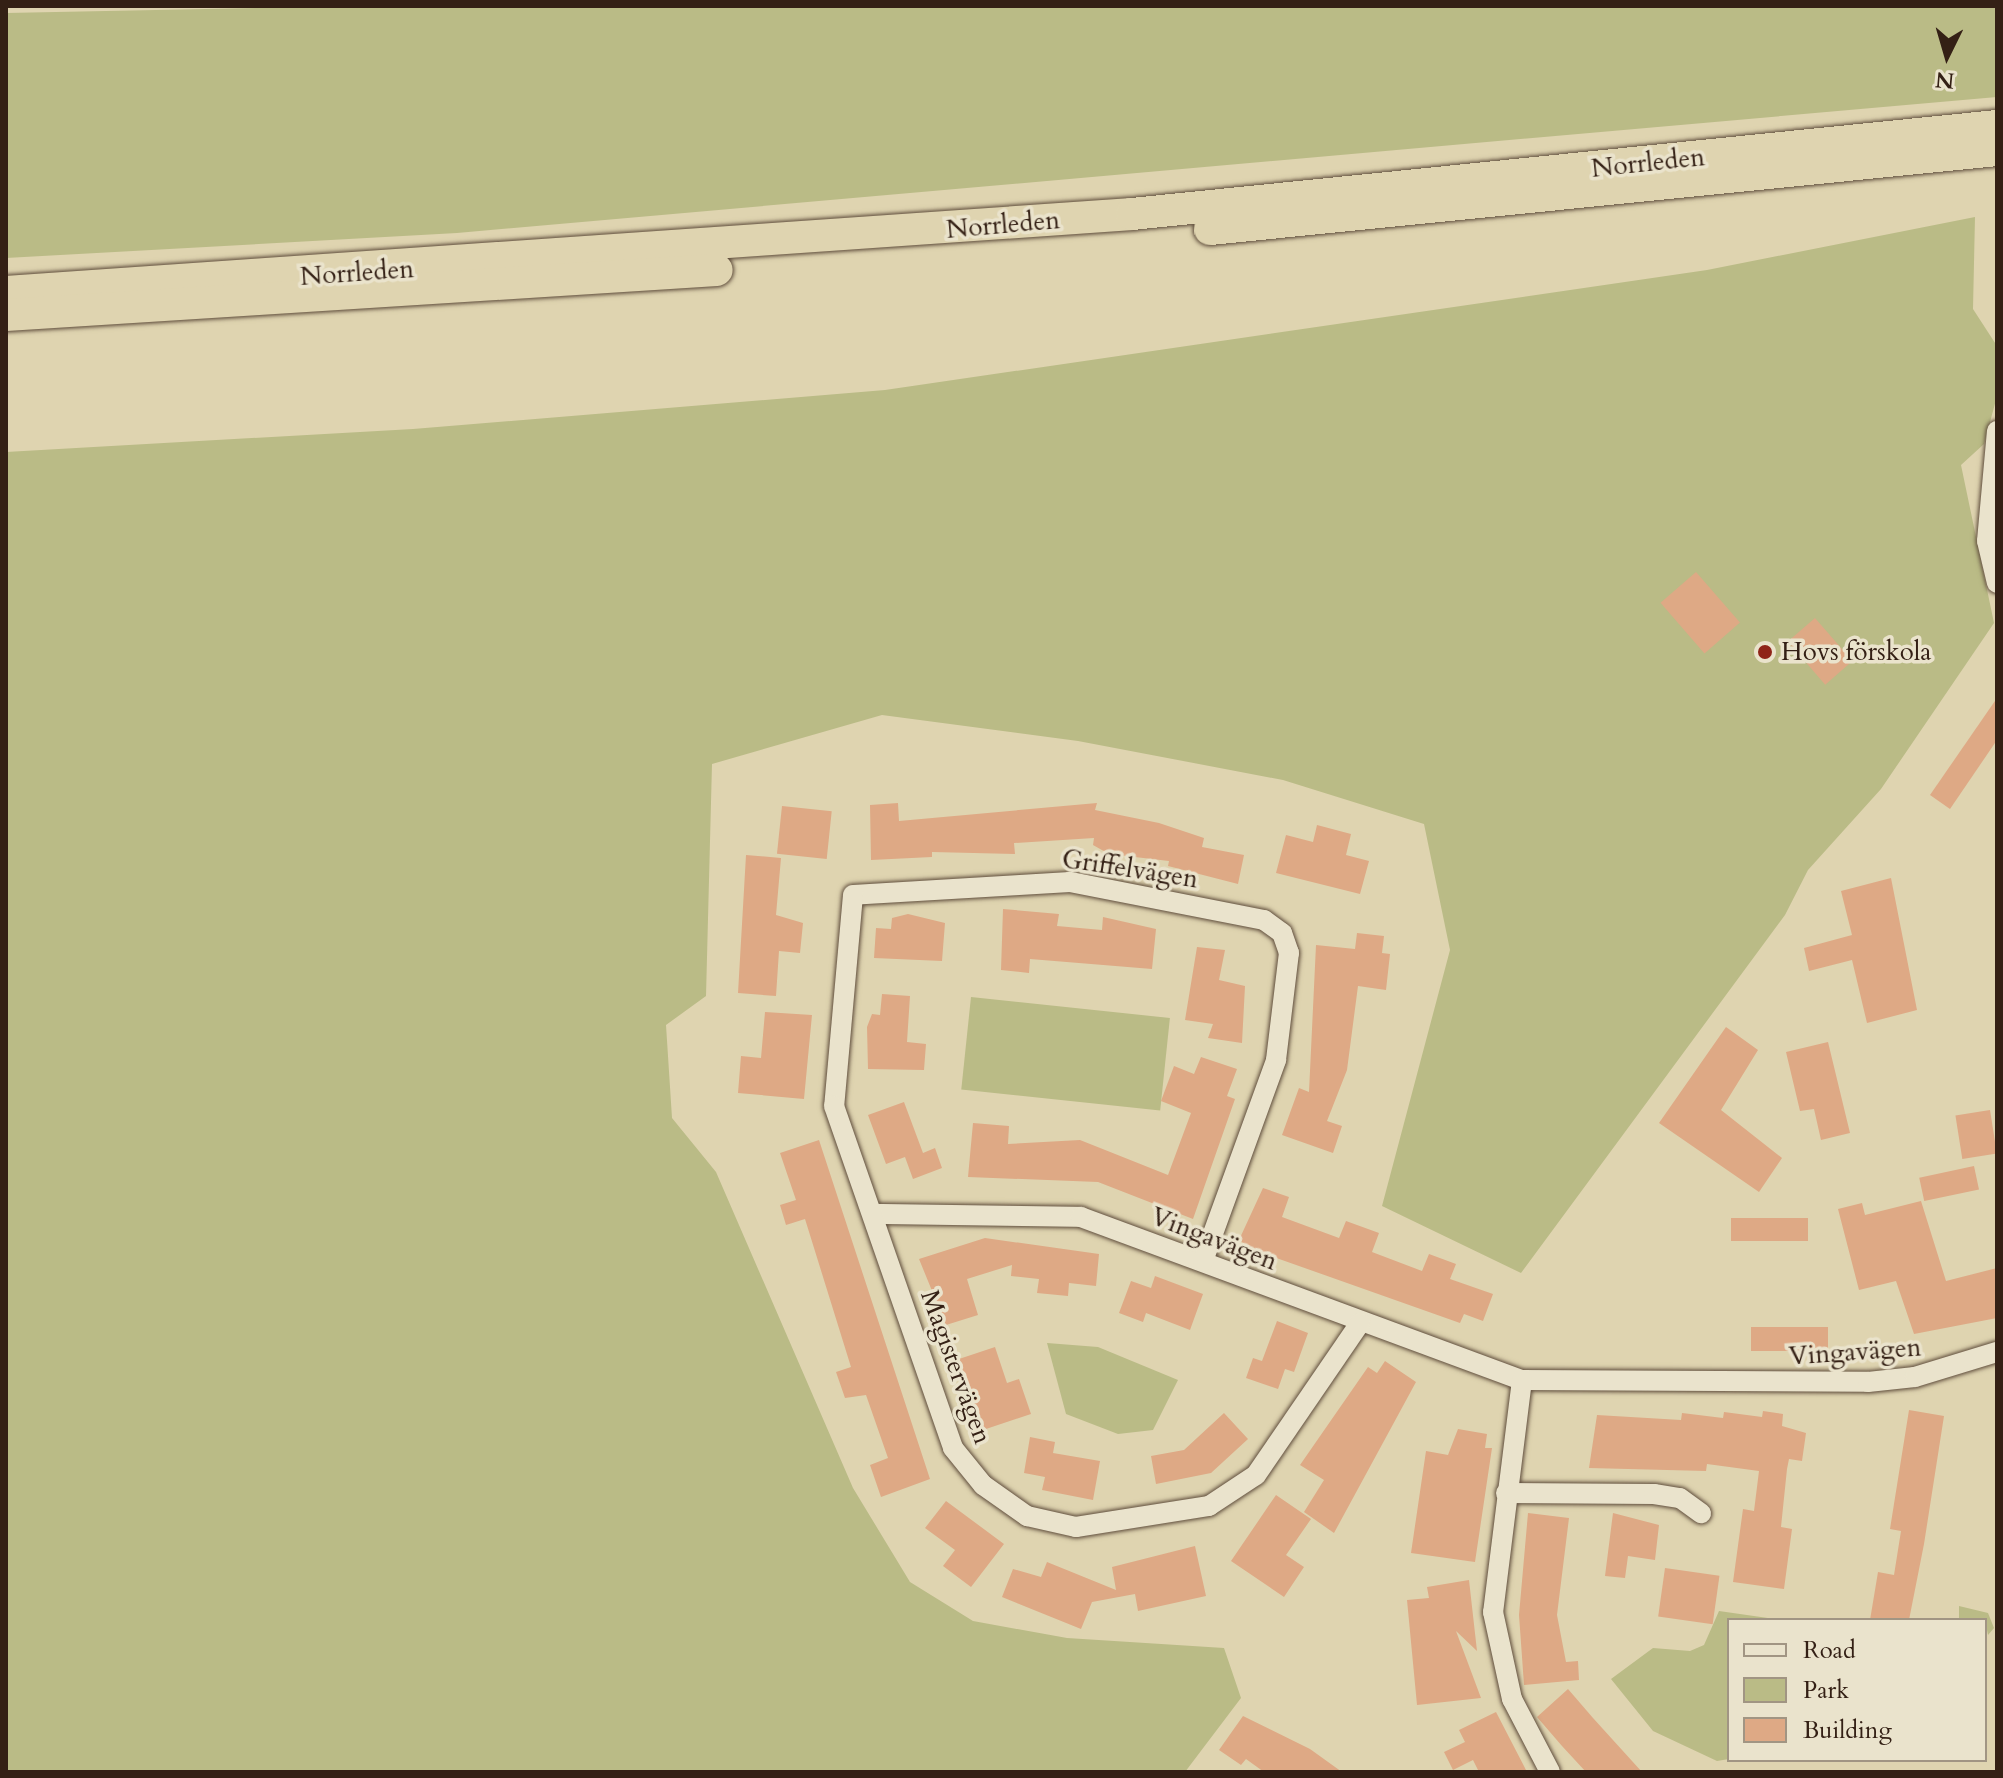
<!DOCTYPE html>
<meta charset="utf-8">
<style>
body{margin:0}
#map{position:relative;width:2003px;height:1778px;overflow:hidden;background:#dfd4b0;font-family:Cardo,serif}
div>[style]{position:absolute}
.green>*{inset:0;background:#babb86;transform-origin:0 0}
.building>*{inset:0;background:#dea985;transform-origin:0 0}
.roads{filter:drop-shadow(0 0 2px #5f4d3c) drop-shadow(0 0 2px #5f4d3c)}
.minor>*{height:20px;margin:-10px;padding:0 10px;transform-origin:10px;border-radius:10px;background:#eae3cc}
.trunk>*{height:32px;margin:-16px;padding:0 16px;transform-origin:16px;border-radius:16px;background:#dfd4b0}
.dots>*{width:22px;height:22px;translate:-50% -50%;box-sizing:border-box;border:4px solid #eae3cc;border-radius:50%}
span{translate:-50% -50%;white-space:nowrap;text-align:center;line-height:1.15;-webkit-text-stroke:7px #eae3cc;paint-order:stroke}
.street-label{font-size:26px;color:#342015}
.poi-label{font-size:26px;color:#342015}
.left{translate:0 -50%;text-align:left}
.frame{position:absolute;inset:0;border:8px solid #342015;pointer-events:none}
.legend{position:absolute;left:1727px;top:1618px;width:260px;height:144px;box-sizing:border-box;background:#eae3cc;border:2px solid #a19583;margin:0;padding:10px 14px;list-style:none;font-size:24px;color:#342015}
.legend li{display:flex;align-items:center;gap:16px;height:40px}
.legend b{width:40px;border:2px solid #a19583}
.north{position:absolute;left:1907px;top:16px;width:80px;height:80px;-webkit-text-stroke:6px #eae3cc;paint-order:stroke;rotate:185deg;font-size:22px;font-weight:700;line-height:32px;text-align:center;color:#342015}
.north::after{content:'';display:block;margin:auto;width:28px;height:36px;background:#342015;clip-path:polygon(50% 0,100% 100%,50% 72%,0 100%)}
</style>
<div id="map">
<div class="green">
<i style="clip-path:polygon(349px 6px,1997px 6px,1997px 97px,457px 233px,6px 258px,6px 13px)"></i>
<i style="clip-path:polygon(1975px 217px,1973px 309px,1997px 346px,1996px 400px,1984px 444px,1961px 465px,1994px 623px,1881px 789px,1808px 870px,1785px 915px,1521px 1273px,1382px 1206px,1450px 950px,1424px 824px,1283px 780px,1078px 741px,882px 715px,712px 764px,706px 996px,666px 1025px,672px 1118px,716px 1172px,853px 1488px,910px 1582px,973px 1621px,1067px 1638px,1224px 1648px,1241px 1698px,1185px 1772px,6px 1772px,6px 452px,413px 429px,885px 390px,1707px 270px)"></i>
<i style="left:971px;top:997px;width:200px;height:93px;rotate:6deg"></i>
<i style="clip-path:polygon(1047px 1343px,1098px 1347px,1178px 1380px,1153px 1430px,1118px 1434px,1066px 1414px)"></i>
<i style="clip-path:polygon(1959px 1606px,1988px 1613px,1994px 1628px,1988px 1635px,1985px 1620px,1959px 1620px)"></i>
<i style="clip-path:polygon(1719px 1611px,1782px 1620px,1729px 1620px,1729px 1759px,1717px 1761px,1653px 1731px,1611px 1679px,1653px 1648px,1690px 1651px,1704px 1645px)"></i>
</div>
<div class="building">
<i style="left:1696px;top:572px;width:67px;height:47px;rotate:49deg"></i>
<i style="left:1815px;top:618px;width:57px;height:36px;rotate:49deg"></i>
<i style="clip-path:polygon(1997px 698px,1997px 740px,1950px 809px,1930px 795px)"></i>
<i style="clip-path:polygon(898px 803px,899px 821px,1097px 803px,1095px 810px,1159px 823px,1204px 838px,1202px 847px,1244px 855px,1238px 884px,1168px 866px,1169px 861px,1109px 854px,1093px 845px,1094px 838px,1014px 843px,1015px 854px,932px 852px,932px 857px,871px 860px,870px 805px)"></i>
<i style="left:782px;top:806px;width:50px;height:48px;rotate:6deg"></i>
<i style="clip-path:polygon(1317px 825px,1351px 834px,1346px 855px,1369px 861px,1360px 894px,1276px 873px,1286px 835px,1313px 842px)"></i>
<i style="clip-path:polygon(746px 855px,781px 858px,776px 915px,803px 923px,800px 953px,779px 951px,776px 996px,738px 993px)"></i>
<i style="clip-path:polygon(1891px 878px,1917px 1010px,1867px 1023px,1852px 960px,1809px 971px,1804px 948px,1852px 935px,1841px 891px)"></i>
<i style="clip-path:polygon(1003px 909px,1059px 914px,1057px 926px,1102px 930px,1103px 917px,1156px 929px,1152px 969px,1030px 959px,1029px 973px,1001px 970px)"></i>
<i style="clip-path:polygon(908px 914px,945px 923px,942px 961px,874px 958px,876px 928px,891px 929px,892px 918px)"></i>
<i style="clip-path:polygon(1357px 933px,1384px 936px,1382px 953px,1390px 954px,1386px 990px,1358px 986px,1347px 1070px,1327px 1121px,1342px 1126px,1333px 1153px,1282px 1135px,1299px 1088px,1309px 1092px,1316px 945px,1355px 949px)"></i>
<i style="clip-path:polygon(1197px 947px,1225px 950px,1219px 980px,1245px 986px,1242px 1043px,1208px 1038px,1213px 1024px,1185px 1020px)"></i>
<i style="clip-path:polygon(882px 994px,910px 996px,907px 1042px,926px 1044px,924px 1070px,868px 1069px,867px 1027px,872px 1014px,880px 1015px)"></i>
<i style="clip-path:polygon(765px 1012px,812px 1015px,804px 1099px,738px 1093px,741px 1056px,761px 1058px)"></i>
<i style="clip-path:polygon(1726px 1027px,1758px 1050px,1721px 1110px,1782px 1158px,1759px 1192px,1659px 1123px)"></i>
<i style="clip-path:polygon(1828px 1042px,1850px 1133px,1821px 1140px,1814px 1109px,1800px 1111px,1786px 1052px)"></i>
<i style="clip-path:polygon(1201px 1057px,1237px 1069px,1227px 1096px,1235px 1099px,1193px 1219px,1098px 1182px,968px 1177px,973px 1123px,1009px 1126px,1008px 1144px,1080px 1140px,1168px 1175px,1191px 1113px,1161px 1101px,1174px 1066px,1194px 1074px)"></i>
<i style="clip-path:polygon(904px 1102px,923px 1153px,935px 1148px,942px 1168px,913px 1179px,905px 1157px,886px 1164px,868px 1115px)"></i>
<i style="left:1990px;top:1110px;width:44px;height:35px;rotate:81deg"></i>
<i style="clip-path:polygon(819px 1140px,930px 1479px,881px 1497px,870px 1465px,888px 1458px,866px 1395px,845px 1398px,836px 1372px,851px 1367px,805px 1219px,786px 1225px,780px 1205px,796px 1200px,780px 1153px)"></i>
<i style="left:1974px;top:1166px;width:24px;height:56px;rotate:78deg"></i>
<i style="clip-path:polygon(1263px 1188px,1289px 1197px,1282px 1217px,1339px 1238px,1346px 1221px,1379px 1233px,1372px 1252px,1422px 1271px,1429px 1254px,1456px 1264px,1450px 1279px,1493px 1294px,1483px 1321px,1464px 1314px,1460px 1323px,1251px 1249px,1239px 1240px)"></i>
<i style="clip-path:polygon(1921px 1201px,1946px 1281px,1997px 1268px,1997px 1318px,1914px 1334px,1896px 1281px,1859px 1290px,1838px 1209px,1862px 1203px,1865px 1215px)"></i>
<i style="left:1808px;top:1218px;width:23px;height:77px;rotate:90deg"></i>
<i style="clip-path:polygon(985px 1238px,1099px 1254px,1096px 1286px,1069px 1283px,1068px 1296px,1037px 1293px,1039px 1279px,1011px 1276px,1012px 1265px,967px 1279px,978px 1315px,946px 1325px,919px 1259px)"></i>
<i style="clip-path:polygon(1155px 1276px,1203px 1294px,1190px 1330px,1146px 1313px,1143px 1322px,1119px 1313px,1131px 1281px,1151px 1288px)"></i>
<i style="clip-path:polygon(1277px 1321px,1308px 1333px,1294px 1372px,1285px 1369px,1278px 1389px,1246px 1378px,1253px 1358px,1262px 1361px)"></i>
<i style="left:1828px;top:1327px;width:24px;height:77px;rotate:90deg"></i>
<i style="clip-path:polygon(995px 1347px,1007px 1383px,1019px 1379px,1031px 1414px,980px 1431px,956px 1360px)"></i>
<i style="clip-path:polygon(1385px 1361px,1416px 1382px,1334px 1533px,1304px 1512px,1324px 1480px,1300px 1465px,1368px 1367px,1377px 1373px)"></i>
<i style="clip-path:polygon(1909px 1410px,1944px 1416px,1924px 1544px,1909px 1620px,1870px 1620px,1878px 1572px,1894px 1575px,1901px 1531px,1890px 1529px)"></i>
<i style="clip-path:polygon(1763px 1411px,1783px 1414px,1782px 1426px,1806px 1433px,1802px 1461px,1789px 1459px,1787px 1469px,1781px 1527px,1792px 1529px,1784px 1589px,1733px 1582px,1743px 1509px,1754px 1511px,1759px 1471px,1707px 1464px,1706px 1471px,1589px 1468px,1597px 1415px,1681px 1420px,1682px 1413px,1723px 1418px,1724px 1412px,1762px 1417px)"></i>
<i style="clip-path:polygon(1224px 1413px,1248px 1439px,1211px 1473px,1156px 1484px,1151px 1456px,1184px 1450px)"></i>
<i style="clip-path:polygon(1458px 1429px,1487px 1434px,1485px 1448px,1492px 1448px,1475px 1562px,1411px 1553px,1426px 1451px,1448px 1455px)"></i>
<i style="clip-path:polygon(1030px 1437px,1055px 1442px,1053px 1453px,1100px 1461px,1093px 1500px,1042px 1490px,1045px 1477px,1024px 1473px)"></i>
<i style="clip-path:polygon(1276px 1495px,1311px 1519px,1286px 1555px,1304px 1567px,1284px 1597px,1231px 1561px)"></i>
<i style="clip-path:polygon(946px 1501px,1004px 1544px,971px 1587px,943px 1566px,955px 1550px,925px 1528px)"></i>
<i style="clip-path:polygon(1528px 1513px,1569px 1518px,1557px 1615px,1566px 1662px,1578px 1661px,1579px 1680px,1524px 1685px,1519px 1615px)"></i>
<i style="clip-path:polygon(1613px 1513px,1659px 1525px,1655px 1560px,1628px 1556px,1625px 1578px,1605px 1576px)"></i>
<i style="clip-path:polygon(1195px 1546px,1206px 1596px,1138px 1611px,1135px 1594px,1092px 1602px,1081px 1629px,1002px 1597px,1013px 1569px,1041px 1577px,1047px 1562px,1116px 1590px,1112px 1567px)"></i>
<i style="left:1665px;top:1568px;width:55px;height:49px;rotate:8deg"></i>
<i style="clip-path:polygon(1469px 1580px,1477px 1651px,1456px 1631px,1481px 1698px,1417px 1705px,1407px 1600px,1429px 1598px,1427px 1587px)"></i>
<i style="clip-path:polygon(1568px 1689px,1593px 1718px,1642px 1772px,1586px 1772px,1562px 1746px,1537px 1717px)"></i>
<i style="clip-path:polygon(1496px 1712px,1527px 1772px,1479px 1772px,1473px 1760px,1453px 1770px,1444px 1752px,1465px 1742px,1459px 1730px)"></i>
<i style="clip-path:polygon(1243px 1716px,1310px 1749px,1342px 1772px,1264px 1772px,1246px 1759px,1241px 1765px,1219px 1750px)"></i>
</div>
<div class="roads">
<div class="minor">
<i style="left:1997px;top:431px;width:110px;rotate:95.2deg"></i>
<i style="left:1987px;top:541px;width:43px;rotate:76.6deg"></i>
<i style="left:876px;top:1214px;width:205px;rotate:0.8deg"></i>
<i style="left:1081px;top:1217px;width:470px;rotate:20.3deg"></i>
<i style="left:1522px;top:1380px;width:346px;rotate:0.3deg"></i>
<i style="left:1868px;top:1382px;width:47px;rotate:-6.1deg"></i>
<i style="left:1915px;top:1377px;width:86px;rotate:-17deg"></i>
<i style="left:1203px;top:1261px;width:214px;rotate:-70deg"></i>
<i style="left:1276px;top:1060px;width:108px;rotate:-83.1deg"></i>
<i style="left:1289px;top:953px;width:21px;rotate:-109deg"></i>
<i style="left:1282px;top:933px;width:22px;rotate:-144deg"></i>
<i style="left:1264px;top:920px;width:198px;rotate:-168.9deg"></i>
<i style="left:1070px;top:882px;width:217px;rotate:176.6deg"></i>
<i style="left:853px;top:895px;width:212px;rotate:95.1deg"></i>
<i style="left:834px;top:1106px;width:362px;rotate:70.8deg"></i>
<i style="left:953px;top:1448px;width:48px;rotate:51deg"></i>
<i style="left:983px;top:1485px;width:54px;rotate:35.2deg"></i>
<i style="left:1027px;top:1516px;width:50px;rotate:12.7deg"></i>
<i style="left:1076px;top:1527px;width:135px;rotate:-9deg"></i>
<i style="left:1209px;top:1506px;width:56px;rotate:-33.4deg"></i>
<i style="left:1256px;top:1475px;width:184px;rotate:-55.6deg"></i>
<i style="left:1522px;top:1380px;width:234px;rotate:97.1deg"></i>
<i style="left:1493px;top:1612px;width:89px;rotate:77.7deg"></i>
<i style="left:1512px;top:1699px;width:82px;rotate:62.5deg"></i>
<i style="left:1506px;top:1493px;width:148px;rotate:0.4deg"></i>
<i style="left:1654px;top:1494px;width:26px;rotate:9deg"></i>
<i style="left:1680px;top:1498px;width:26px;rotate:36deg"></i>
</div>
<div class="trunk">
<i style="left:1210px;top:229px;width:791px;rotate:-5.73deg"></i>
<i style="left:6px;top:292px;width:1129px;rotate:-3.96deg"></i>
<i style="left:1132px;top:214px;width:869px;rotate:-5.81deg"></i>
<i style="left:6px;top:315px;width:712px;rotate:-3.62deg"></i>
</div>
</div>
<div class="dots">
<i style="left:1765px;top:652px;background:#8f2418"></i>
</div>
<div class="street-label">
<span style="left:1648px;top:163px;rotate:-6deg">Norrleden</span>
<span style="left:1003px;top:225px;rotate:-5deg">Norrleden</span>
<span style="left:357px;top:273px;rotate:-4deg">Norrleden</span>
<span style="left:1130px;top:869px;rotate:9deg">Griffelvägen</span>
<span style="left:1214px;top:1239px;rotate:21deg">Vingavägen</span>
<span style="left:1855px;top:1352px;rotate:-4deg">Vingavägen</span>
<span style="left:956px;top:1367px;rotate:70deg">Magistervägen</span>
</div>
<div class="poi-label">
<span class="left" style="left:1781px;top:652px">Hovs förskola</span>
</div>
<div class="frame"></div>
<ul class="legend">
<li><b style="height:10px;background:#eae3cc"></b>Road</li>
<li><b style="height:22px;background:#babb86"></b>Park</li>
<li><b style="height:22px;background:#dea985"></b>Building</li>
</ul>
<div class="north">N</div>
</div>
